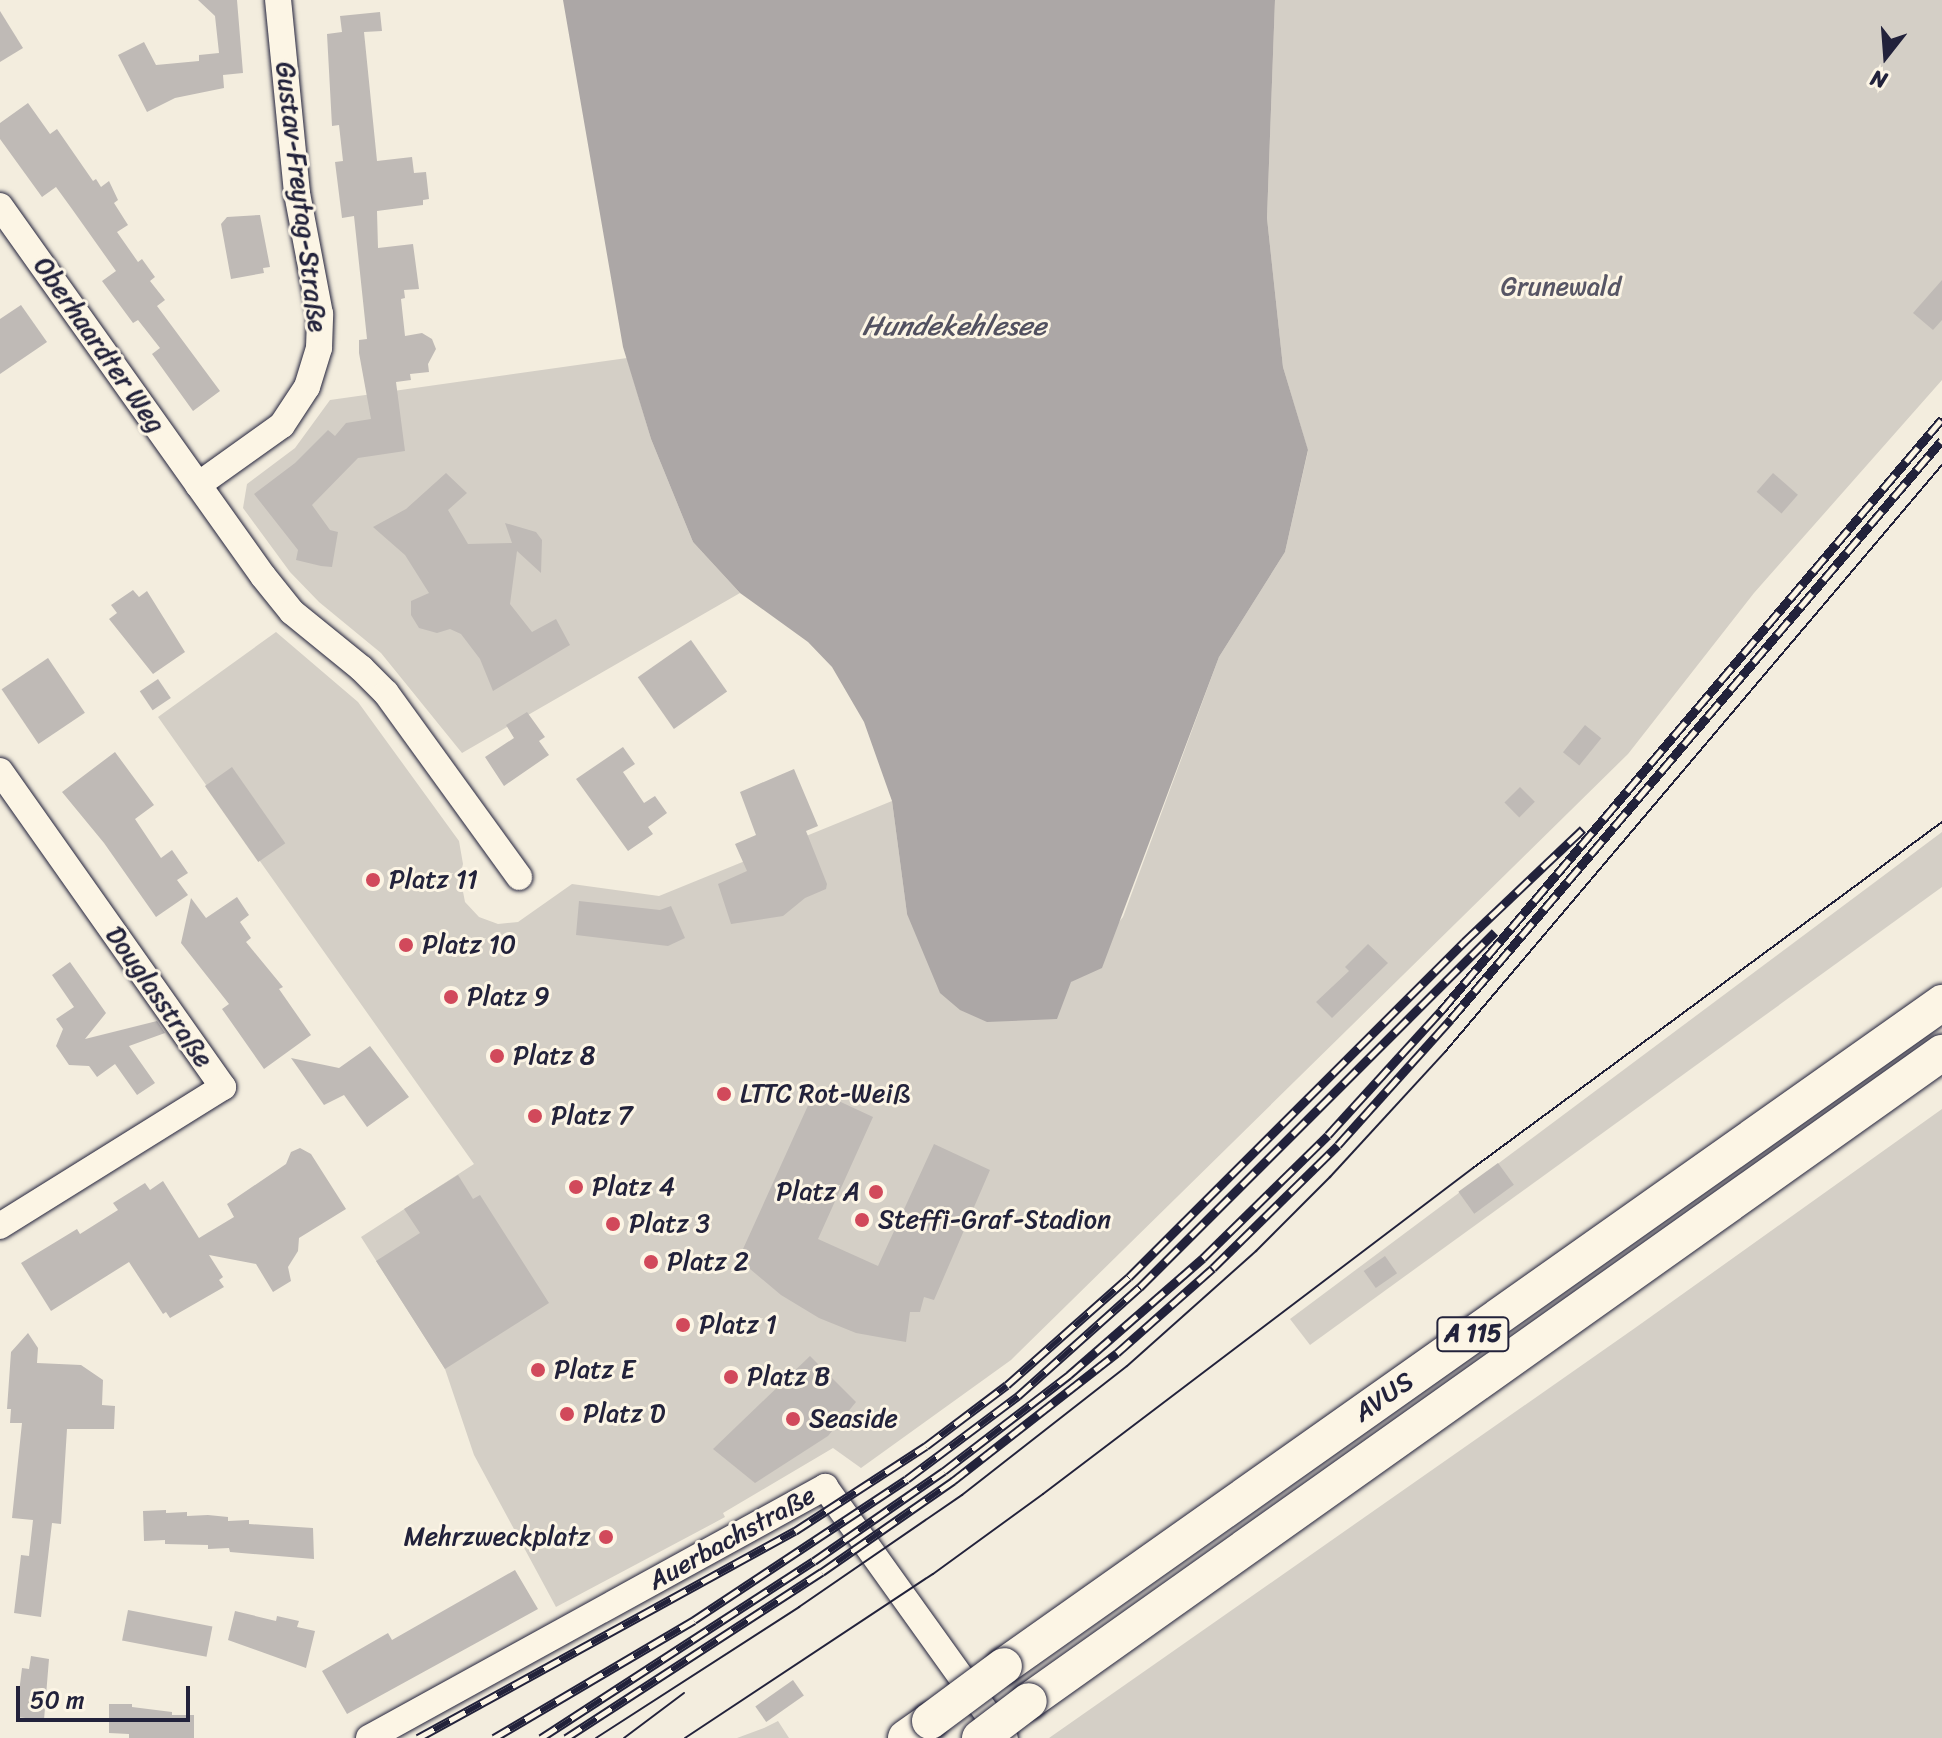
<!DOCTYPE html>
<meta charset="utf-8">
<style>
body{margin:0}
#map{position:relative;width:1942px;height:1738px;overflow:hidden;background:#f3edde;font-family:Sriracha,sans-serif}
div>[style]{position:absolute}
.green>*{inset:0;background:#d4cfc6}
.water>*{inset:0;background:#aca7a6}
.building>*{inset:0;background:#bfbab6;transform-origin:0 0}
.roads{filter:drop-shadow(0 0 2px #22223b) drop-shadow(0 0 2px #22223b)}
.minor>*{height:26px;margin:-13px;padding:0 13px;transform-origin:13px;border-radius:13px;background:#fcf5e5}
.highway>*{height:36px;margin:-18px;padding:0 18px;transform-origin:18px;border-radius:18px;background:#fcf5e5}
.tram>*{height:2px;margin:-1px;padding:0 1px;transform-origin:1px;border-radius:1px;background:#22223b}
.rail>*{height:9px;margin-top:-4.5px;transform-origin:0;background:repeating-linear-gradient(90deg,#fcf5e5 0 18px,#22223b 0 36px);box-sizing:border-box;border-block:2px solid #22223b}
.bridges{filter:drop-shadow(0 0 2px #22223b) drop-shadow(0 0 2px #22223b)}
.highway-bridge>*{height:36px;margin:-18px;padding:0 18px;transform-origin:18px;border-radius:18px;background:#fcf5e5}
.dots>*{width:22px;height:22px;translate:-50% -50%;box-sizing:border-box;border:4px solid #fcf5e5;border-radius:50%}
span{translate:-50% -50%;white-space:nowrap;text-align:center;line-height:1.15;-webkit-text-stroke:6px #fcf5e5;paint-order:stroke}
.shield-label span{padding:2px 6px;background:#fcf5e5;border:2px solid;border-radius:6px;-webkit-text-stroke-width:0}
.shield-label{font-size:24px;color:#22223b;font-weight:700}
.street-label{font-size:26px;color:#22223b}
.park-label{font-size:26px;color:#575665}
.poi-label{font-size:26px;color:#22223b}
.left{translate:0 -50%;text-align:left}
.right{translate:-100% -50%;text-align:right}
.water-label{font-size:28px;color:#525160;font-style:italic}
.north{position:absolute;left:1846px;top:16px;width:80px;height:80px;-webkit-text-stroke:6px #fcf5e5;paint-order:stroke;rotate:197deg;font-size:22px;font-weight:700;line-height:32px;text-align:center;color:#22223b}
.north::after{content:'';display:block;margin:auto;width:28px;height:36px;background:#22223b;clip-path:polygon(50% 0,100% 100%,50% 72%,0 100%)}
.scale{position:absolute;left:16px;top:1686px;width:174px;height:36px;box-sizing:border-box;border:4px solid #22223b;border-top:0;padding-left:10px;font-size:24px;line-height:28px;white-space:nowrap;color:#22223b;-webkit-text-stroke:6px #fcf5e5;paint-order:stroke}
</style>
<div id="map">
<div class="green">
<i style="clip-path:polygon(1275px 0,1942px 0,1942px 380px,1754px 593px,1628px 754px,1011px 1360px,861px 1468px,833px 1448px,723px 1513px,725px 1517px,714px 1523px,556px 1607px,474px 1455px,445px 1369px,361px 1237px,474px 1164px,158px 717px,276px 632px,358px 702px,459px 841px,463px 864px,460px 876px,465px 902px,479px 917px,498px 924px,518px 922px,572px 884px,659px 896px,892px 801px,907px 914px,1071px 982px,1123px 917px,1219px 657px,1285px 552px,1308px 451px,1283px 367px,1267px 218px)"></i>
<i style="clip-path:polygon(627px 358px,651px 439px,693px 542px,740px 593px,462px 753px,381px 653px,319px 602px,290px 572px,243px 508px,247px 484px,295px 448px,330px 400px)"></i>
<i style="clip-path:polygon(1942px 832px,1942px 887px,1310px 1345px,1290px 1319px)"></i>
<i style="clip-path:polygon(1942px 1109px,1942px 1738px,1049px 1738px,1635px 1328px)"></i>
<i style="clip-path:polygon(778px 1721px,789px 1738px,737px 1738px,764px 1728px)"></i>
</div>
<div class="water">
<i style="clip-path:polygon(563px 0,1275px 0,1267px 218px,1283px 367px,1308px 450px,1285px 552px,1219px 657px,1102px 968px,1071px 982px,1057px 1019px,987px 1022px,960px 1010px,940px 993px,907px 914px,892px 801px,864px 722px,832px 667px,808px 642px,740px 593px,693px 542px,651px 439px,623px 347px)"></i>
</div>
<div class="building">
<i style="clip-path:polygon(198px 0,237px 0,243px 73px,223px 75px,224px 88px,175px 98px,147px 112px,118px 55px,144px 42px,156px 65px,199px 61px,199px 55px,219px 53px,215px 16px)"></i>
<i style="clip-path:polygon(0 11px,23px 48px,0 62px)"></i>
<i style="clip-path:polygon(380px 12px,382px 31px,364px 32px,377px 161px,412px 157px,414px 173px,426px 172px,429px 199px,423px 200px,423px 205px,377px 211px,378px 248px,413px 244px,419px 289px,404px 290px,405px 298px,401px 299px,405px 336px,422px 333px,432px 339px,436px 349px,428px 364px,429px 372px,410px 374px,411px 380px,396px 382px,405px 451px,358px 458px,312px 505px,330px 530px,338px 532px,332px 567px,321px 566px,296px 560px,298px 550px,254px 494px,295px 463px,328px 430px,335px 436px,346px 423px,371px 419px,359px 353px,359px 340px,367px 339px,354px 216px,342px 218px,335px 162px,343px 161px,339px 125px,332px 126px,327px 34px,342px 32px,340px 16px)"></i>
<i style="clip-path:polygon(28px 103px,50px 134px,57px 129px,93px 181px,96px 179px,101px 187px,109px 181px,118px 200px,114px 203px,128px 225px,117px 232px,138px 262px,142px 259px,155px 277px,150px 281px,165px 300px,157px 306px,220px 391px,193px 411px,152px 354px,160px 348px,138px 320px,133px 323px,102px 281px,116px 271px,72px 209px,56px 187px,42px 197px,0 139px,0 123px)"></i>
<i style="clip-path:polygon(260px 215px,270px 267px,263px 268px,264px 273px,231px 279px,221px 224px,227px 217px)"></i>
<i style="clip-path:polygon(1942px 280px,1942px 320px,1933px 330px,1913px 313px)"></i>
<i style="clip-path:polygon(21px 305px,47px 342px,0 374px,0 319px)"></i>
<i style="clip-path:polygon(446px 473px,467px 493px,448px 510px,468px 544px,512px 543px,505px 523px,536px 532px,542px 540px,541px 573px,517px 551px,510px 604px,532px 632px,556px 619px,570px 645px,493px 691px,480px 659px,461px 634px,450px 629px,437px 633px,419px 628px,411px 615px,411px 601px,429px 593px,405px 555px,373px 527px,406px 509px)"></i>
<i style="left:1773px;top:473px;width:33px;height:25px;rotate:41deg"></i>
<i style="clip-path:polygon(133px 590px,139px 597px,147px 591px,185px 652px,153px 674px,109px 619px,117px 613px,111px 605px)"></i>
<i style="left:691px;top:640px;width:63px;height:65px;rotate:55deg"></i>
<i style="left:48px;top:658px;width:66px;height:56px;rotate:56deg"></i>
<i style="left:158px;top:679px;width:23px;height:22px;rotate:56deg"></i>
<i style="clip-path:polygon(527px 712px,545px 737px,539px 741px,549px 755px,504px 786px,485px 757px,514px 738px,506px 725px)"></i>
<i style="left:1585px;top:725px;width:21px;height:35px;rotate:39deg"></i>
<i style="clip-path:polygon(623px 747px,635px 764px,623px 772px,644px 803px,655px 796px,667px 813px,648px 827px,653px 834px,628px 851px,576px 779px)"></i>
<i style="clip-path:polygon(115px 752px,154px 805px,135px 819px,161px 858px,172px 850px,188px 873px,177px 880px,188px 895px,156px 917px,104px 843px,62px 792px)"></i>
<i style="left:232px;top:767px;width:93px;height:33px;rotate:55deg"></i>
<i style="clip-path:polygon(794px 769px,818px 826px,806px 831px,827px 884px,826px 889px,805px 898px,783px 916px,731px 924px,718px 884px,747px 871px,735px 844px,756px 835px,740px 792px)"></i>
<i style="left:1520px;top:787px;width:21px;height:22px;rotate:45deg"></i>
<i style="clip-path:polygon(237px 897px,249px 915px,240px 922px,251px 938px,246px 942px,283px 987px,279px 989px,311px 1035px,264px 1069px,222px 1009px,229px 1004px,181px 943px,191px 898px,206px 918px)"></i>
<i style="clip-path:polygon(579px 901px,660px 910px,671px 906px,685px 938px,668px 946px,576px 935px)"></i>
<i style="clip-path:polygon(1368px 944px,1388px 963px,1332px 1018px,1316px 1002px,1349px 971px,1345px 967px)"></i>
<i style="clip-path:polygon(70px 962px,106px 1013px,85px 1039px,157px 1021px,165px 1033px,129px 1046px,155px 1083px,137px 1095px,115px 1064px,97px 1077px,89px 1066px,69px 1065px,56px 1046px,63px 1029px,56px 1019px,74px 1007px,52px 975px)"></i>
<i style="clip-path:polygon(370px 1046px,409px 1097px,367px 1127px,344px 1095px,324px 1105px,291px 1058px,339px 1068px)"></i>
<i style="clip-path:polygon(815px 1090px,873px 1117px,818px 1239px,878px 1266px,934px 1144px,990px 1170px,934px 1300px,924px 1297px,920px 1312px,910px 1312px,906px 1342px,856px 1333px,819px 1318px,781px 1295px,750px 1269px,743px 1249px)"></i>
<i style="clip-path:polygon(300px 1148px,311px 1154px,346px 1209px,299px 1238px,298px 1251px,288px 1267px,291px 1281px,273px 1292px,256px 1264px,209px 1255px,223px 1277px,219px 1280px,224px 1287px,170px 1318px,166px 1312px,163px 1314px,129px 1262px,51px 1311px,21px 1263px,77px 1229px,80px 1234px,118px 1210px,113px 1203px,145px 1183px,150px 1190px,163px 1181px,199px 1238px,234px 1217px,227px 1204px,286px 1164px,291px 1152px)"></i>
<i style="left:1498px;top:1163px;width:27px;height:49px;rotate:54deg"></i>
<i style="clip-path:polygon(458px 1175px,473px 1199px,480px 1195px,549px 1303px,445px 1369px,376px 1261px,420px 1233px,404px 1209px)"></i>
<i style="left:1385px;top:1256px;width:21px;height:26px;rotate:55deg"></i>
<i style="clip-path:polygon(28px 1333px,38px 1348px,37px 1363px,81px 1365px,103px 1380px,102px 1405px,115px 1406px,114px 1429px,67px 1429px,61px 1524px,52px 1523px,41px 1617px,14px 1613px,21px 1555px,29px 1556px,33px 1520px,12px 1518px,22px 1423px,10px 1423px,11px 1409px,7px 1409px,11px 1352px)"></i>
<i style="clip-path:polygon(810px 1356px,856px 1402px,828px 1436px,755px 1483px,713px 1449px)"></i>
<i style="clip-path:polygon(166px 1510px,166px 1513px,187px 1512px,187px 1516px,208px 1515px,228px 1517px,228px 1521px,249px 1520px,249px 1524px,313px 1528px,314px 1559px,230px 1552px,229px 1548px,208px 1549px,208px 1545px,165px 1544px,165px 1540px,144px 1541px,143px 1511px)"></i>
<i style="clip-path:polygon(515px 1570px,538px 1609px,347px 1714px,322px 1671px,388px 1633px,392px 1640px)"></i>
<i style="left:128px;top:1610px;width:86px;height:31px;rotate:11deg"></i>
<i style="clip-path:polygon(235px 1611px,276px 1621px,277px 1616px,299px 1621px,297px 1627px,315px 1631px,306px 1668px,228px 1640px)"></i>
<i style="clip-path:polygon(31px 1656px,49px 1659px,44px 1720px,16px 1717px,22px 1668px,29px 1669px)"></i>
<i style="left:793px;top:1680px;width:19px;height:46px;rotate:55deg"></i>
<i style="clip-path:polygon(109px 1704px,132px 1704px,132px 1707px,172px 1712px,172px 1715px,194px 1715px,194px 1738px,129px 1738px,129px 1734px,109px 1733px)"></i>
</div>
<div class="roads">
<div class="minor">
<i style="left:0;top:206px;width:454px;rotate:54.6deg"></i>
<i style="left:263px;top:576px;width:46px;rotate:51.1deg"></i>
<i style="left:292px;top:612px;width:89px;rotate:39.1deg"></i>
<i style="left:361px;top:668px;width:35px;rotate:45deg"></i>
<i style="left:386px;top:693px;width:227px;rotate:54.1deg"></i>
<i style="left:198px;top:485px;width:103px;rotate:-35.5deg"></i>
<i style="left:282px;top:425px;width:45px;rotate:-56.7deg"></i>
<i style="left:307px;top:387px;width:41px;rotate:-72.9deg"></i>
<i style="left:319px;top:348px;width:34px;rotate:-88deg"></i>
<i style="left:320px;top:314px;width:123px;rotate:-100.8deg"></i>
<i style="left:297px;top:193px;width:194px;rotate:-95.6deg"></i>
<i style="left:0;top:771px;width:387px;rotate:54.8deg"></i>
<i style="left:223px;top:1087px;width:263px;rotate:148.1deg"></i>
<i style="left:369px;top:1738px;width:521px;rotate:-28.83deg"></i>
<i style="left:825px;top:1487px;width:309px;rotate:54.4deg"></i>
</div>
<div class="highway">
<i style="left:1004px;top:1666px;width:1149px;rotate:-35.25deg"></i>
<i style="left:1029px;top:1701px;width:1120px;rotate:-35.37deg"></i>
<i style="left:906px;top:1738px;width:29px;rotate:-35deg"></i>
</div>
</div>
<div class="tram">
<i style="left:596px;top:1738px;width:242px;rotate:-32.8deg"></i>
<i style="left:799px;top:1607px;width:198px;rotate:-34.5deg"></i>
<i style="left:962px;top:1495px;width:209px;rotate:-38deg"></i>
<i style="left:1127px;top:1366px;width:173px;rotate:-41.7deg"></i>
<i style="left:1256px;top:1251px;width:105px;rotate:-45deg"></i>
<i style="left:1330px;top:1177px;width:170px;rotate:-47.4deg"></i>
<i style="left:1445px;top:1052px;width:769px;rotate:-49.75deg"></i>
<i style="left:624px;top:1738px;width:75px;rotate:-36.9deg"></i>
<i style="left:685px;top:1738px;width:297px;rotate:-33.5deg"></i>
<i style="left:933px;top:1574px;width:136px;rotate:-36deg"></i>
<i style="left:1043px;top:1494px;width:540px;rotate:-37.17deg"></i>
<i style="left:1473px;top:1168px;width:583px;rotate:-36.42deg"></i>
</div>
<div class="rail">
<i style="left:418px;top:1738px;width:430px;rotate:-28.8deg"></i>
<i style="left:795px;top:1531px;width:156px;rotate:-33deg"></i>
<i style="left:926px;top:1446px;width:101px;rotate:-37deg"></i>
<i style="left:1007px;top:1385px;width:163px;rotate:-41.5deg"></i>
<i style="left:1129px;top:1277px;width:474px;rotate:-45deg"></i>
<i style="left:1464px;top:942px;width:164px;rotate:-43.5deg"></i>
<i style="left:494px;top:1738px;width:232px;rotate:-30.5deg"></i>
<i style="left:694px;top:1620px;width:255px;rotate:-33.5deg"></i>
<i style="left:907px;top:1479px;width:139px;rotate:-36.8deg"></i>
<i style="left:1018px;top:1396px;width:164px;rotate:-41.8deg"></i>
<i style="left:1140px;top:1287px;width:502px;rotate:-45deg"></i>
<i style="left:541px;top:1738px;width:325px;rotate:-33deg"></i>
<i style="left:814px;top:1561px;width:158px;rotate:-34.7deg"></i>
<i style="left:944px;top:1471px;width:158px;rotate:-37.5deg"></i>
<i style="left:1069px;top:1375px;width:178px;rotate:-41.1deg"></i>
<i style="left:1203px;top:1258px;width:175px;rotate:-44.5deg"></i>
<i style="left:1328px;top:1135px;width:168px;rotate:-47.7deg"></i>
<i style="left:1441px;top:1011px;width:776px;rotate:-49.76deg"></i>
<i style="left:566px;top:1738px;width:305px;rotate:-33deg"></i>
<i style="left:822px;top:1572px;width:160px;rotate:-34.8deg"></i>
<i style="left:953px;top:1481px;width:208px;rotate:-38deg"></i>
<i style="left:1117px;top:1353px;width:128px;rotate:-41.5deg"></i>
<i style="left:1213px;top:1268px;width:175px;rotate:-44.5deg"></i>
<i style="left:1338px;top:1145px;width:169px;rotate:-48.1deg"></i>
<i style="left:1451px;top:1019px;width:759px;rotate:-49.7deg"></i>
</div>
<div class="bridges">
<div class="highway-bridge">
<i style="left:930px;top:1721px;width:92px;rotate:-36.6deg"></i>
<i style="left:980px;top:1738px;width:61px;rotate:-37.1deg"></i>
</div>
</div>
<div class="dots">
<i style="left:373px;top:880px;background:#d1495b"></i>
<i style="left:406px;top:945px;background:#d1495b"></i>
<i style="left:451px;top:997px;background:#d1495b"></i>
<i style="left:497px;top:1056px;background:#d1495b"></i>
<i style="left:724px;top:1094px;background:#d1495b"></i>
<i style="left:535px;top:1116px;background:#d1495b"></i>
<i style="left:576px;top:1187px;background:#d1495b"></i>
<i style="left:876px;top:1192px;background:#d1495b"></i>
<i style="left:862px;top:1220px;background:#d1495b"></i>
<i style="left:613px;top:1224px;background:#d1495b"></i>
<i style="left:651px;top:1262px;background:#d1495b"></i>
<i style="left:683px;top:1325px;background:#d1495b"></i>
<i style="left:538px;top:1370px;background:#d1495b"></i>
<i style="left:731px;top:1377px;background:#d1495b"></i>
<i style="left:567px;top:1414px;background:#d1495b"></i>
<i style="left:793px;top:1419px;background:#d1495b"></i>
<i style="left:606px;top:1537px;background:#d1495b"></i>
</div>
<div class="shield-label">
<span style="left:1473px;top:1334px">A 115</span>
</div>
<div class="street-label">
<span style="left:301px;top:197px;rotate:83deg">Gustav-Freytag-Straße</span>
<span style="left:99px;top:345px;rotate:55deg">Oberhaardter Weg</span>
<span style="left:159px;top:997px;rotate:55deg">Douglasstraße</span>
<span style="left:1384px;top:1397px;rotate:-35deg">AVUS</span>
<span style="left:732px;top:1538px;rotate:-29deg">Auerbachstraße</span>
</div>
<div class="park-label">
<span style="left:1561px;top:287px">Grunewald</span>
</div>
<div class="poi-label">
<span class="left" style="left:389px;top:880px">Platz 11</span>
<span class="left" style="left:422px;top:945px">Platz 10</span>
<span class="left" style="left:467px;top:997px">Platz 9</span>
<span class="left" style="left:513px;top:1056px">Platz 8</span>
<span class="left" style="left:740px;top:1094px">LTTC Rot-Weiß</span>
<span class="left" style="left:551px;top:1116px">Platz 7</span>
<span class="left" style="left:592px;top:1187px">Platz 4</span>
<span class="right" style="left:860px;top:1192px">Platz A</span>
<span class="left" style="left:878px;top:1220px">Steffi-Graf-Stadion</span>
<span class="left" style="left:629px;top:1224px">Platz 3</span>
<span class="left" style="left:667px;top:1262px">Platz 2</span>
<span class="left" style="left:699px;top:1325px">Platz 1</span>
<span class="left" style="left:554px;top:1370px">Platz E</span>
<span class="left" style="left:747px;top:1377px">Platz B</span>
<span class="left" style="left:583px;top:1414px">Platz D</span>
<span class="left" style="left:809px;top:1419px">Seaside</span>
<span class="right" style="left:590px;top:1537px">Mehrzweckplatz</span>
</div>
<div class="water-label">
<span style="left:954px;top:326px">Hundekehlesee</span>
</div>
<div class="north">N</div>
<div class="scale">50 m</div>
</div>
